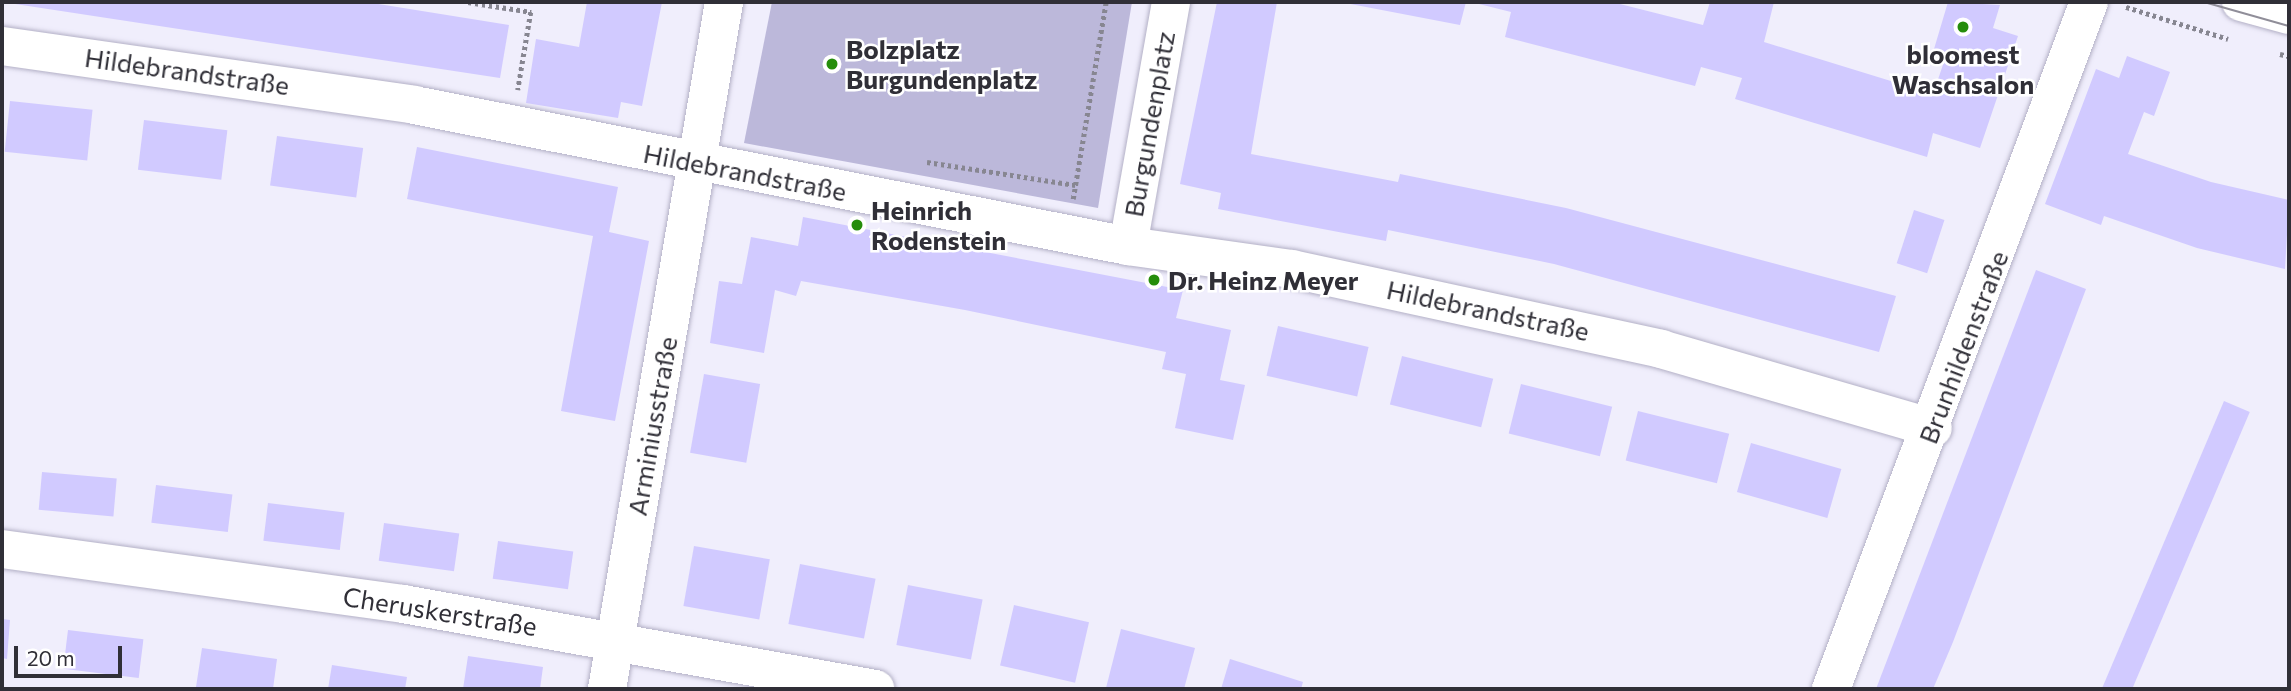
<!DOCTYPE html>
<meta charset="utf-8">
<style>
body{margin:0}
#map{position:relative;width:2291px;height:691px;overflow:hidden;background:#f0eefc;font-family:Commissioner,sans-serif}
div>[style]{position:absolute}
.green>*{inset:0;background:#bcb8da}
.building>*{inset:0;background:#d1caff;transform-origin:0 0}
.path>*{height:4.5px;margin-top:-2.25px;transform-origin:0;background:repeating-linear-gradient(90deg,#878691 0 3.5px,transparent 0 7px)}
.roads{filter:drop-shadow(0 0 2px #b3b0c6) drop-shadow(0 0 2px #b3b0c6)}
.street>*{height:38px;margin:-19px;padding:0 19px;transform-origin:19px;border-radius:19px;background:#fff}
.secondary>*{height:38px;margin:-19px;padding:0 19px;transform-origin:19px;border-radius:19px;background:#fff}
.tram>*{height:2px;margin:-1px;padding:0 1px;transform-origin:1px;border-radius:1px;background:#908e99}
.dots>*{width:19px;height:19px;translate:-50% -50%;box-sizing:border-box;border:4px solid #fff;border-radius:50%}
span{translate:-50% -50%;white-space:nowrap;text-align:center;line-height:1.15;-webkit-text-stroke:5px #fff;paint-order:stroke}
.poi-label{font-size:26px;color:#302f37;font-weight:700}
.left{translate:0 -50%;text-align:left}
.street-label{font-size:26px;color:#302f37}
.frame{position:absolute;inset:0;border:4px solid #302f37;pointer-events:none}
.scale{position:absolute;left:14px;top:646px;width:108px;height:32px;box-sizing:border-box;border:4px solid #302f37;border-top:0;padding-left:9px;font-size:21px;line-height:24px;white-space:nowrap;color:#302f37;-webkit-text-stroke:5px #fff;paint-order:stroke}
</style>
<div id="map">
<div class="green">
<i style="clip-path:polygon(772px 2px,1132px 2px,1098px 208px,744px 143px)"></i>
</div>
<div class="building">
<i style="clip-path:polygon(2px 2px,366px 2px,509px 25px,500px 78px)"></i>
<i style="clip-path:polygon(587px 2px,662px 2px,642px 106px,621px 102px,618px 118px,526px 103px,536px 39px,579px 47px)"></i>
<i style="clip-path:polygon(1217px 2px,1277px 2px,1251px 154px,1398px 182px,1400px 174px,1566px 208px,1896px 296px,1879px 352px,1554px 264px,1388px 230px,1386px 241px,1218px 209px,1221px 193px,1180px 184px)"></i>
<i style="clip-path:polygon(1340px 2px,1466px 2px,1460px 25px)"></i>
<i style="clip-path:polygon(1471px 2px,1612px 2px,1703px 25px,1710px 2px,1774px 2px,1764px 42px,1933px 94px,1947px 53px,1934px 49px,1948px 2px,2000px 5px,1993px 28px,2018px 36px,1980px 148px,1933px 133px,1927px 157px,1735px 99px,1742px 78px,1701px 67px,1695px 86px,1505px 37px,1511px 12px)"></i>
<i style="clip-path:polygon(2127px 56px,2170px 72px,2154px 116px,2144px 112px,2128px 154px,2211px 182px,2289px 200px,2285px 269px,2197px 248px,2104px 216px,2101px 225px,2045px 204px,2096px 69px,2119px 78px)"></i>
<i style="left:10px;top:101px;width:83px;height:51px;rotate:6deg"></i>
<i style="left:144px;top:120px;width:84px;height:50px;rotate:7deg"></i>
<i style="left:277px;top:136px;width:87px;height:50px;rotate:8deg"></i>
<i style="clip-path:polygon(417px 147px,618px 187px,609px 232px,649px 241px,615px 421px,561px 411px,593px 236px,407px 199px)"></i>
<i style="left:1914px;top:210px;width:32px;height:56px;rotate:18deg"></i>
<i style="clip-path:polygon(803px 217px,1183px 290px,1176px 318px,1231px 330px,1220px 380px,1245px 385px,1233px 440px,1175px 428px,1186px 374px,1162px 369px,1166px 352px,965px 310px,801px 281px,796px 296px,775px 290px,764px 353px,710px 343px,719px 281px,742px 284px,751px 237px,798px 246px)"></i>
<i style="clip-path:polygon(2036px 270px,2086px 289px,1953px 642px,1933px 689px,1876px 689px)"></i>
<i style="left:1278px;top:326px;width:93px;height:51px;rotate:13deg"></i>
<i style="left:1402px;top:356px;width:94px;height:50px;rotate:14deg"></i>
<i style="left:704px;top:374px;width:57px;height:80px;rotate:10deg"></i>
<i style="left:1521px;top:384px;width:94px;height:51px;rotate:14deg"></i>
<i style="left:2224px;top:401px;width:28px;height:311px;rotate:23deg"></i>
<i style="left:1638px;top:411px;width:94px;height:51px;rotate:14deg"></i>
<i style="left:1751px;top:443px;width:94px;height:51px;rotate:16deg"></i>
<i style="left:42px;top:472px;width:75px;height:38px;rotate:5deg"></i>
<i style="left:156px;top:485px;width:77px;height:38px;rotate:7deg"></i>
<i style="left:268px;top:503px;width:77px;height:38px;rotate:7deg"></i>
<i style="left:384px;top:523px;width:76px;height:38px;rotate:8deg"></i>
<i style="left:498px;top:541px;width:76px;height:38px;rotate:8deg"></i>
<i style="left:694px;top:546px;width:77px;height:61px;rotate:10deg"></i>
<i style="left:800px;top:564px;width:77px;height:61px;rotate:11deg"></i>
<i style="left:908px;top:585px;width:76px;height:61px;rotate:11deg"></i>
<i style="left:1014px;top:605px;width:77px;height:62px;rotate:13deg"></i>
<i style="clip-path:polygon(2px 619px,10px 620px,7px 659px,2px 658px)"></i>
<i style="clip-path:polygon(1121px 629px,1195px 648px,1184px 689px,1106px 688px)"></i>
<i style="left:68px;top:630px;width:76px;height:39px;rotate:7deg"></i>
<i style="clip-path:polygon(202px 648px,277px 659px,273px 689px,196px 687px)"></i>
<i style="clip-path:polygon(468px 656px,543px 667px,540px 689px,463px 689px)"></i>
<i style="clip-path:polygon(1230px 659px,1303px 682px,1301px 689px,1221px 689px)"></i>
<i style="clip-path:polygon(332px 665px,407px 677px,405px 689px,328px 689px)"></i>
</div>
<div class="path">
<i style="left:468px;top:2px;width:64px;rotate:9deg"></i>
<i style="left:531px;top:12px;width:79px;rotate:99.5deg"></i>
<i style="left:2126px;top:7px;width:107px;rotate:17.4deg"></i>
<i style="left:2280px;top:54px;width:9px;rotate:13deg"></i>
<i style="left:927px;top:162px;width:150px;rotate:8.8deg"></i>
<i style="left:1073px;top:199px;width:200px;rotate:-80.5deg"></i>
</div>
<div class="roads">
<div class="street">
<i style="left:2px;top:46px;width:416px;rotate:8.1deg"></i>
<i style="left:414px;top:105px;width:728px;rotate:11.17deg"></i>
<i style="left:1128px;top:246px;width:166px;rotate:8deg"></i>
<i style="left:1292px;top:269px;width:378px;rotate:12.2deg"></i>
<i style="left:1661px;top:349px;width:283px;rotate:16.2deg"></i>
<i style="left:1128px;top:246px;width:248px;rotate:-80deg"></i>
<i style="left:2px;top:549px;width:405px;rotate:7.8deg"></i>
<i style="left:403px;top:604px;width:480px;rotate:10.2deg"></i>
<i style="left:607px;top:689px;width:697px;rotate:-80.33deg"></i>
<i style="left:1831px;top:689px;width:734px;rotate:-69.42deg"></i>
</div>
<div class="secondary">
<i style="left:2241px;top:2px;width:50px;rotate:15.2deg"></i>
</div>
</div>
<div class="tram">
<i style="left:2204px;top:2px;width:88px;rotate:15.8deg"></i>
<i style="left:2288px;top:2px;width:1px"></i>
</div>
<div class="dots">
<i style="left:1963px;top:27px;background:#258d0b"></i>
<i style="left:832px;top:64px;background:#258d0b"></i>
<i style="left:857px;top:225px;background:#258d0b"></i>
<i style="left:1154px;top:280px;background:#258d0b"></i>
</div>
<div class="poi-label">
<span class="left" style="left:846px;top:64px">Bolzplatz<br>Burgundenplatz</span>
<span style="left:1963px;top:69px">bloomest<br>Waschsalon</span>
<span class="left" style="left:871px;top:225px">Heinrich<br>Rodenstein</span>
<span class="left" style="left:1168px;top:280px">Dr. Heinz Meyer</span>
</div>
<div class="street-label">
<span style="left:187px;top:71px;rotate:8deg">Hildebrandstraße</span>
<span style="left:1149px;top:124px;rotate:-80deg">Burgundenplatz</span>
<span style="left:745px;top:172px;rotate:11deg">Hildebrandstraße</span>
<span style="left:1488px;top:310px;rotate:12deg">Hildebrandstraße</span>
<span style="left:1963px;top:347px;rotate:-69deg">Brunhildenstraße</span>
<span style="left:652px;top:426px;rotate:-80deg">Arminiusstraße</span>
<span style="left:440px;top:611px;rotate:9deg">Cheruskerstraße</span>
</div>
<div class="frame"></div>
<div class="scale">20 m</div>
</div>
